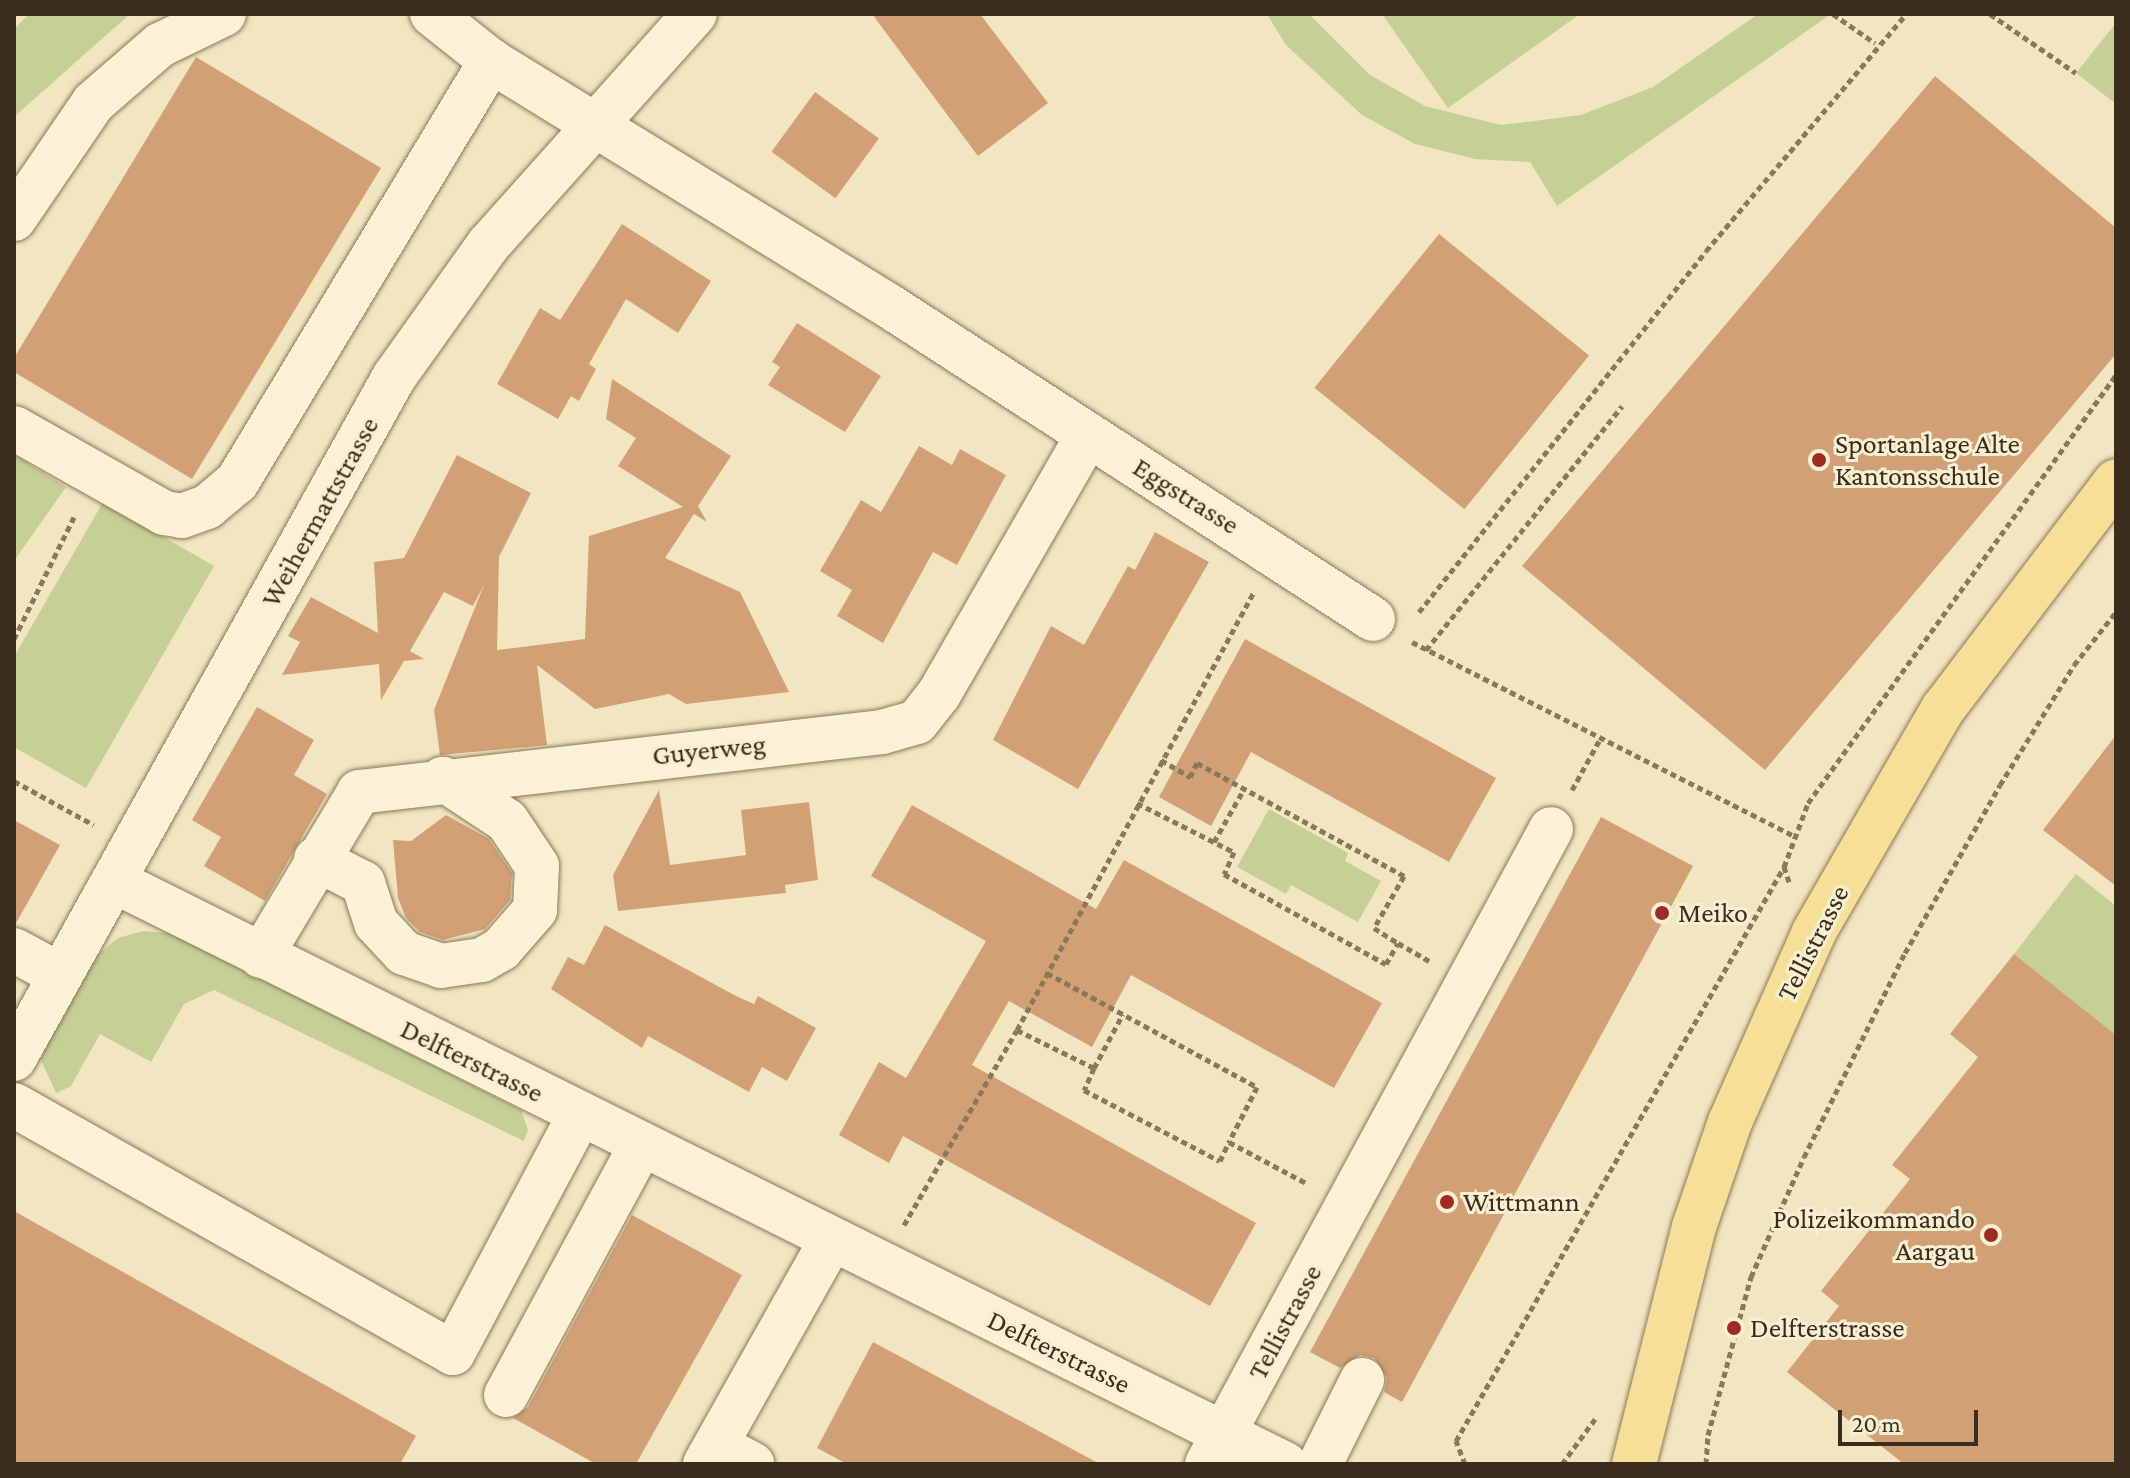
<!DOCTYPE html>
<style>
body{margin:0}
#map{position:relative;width:2130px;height:1478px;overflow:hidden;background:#f1e6c1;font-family:"Crimson Pro",serif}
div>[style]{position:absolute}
.green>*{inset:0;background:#c5d095}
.building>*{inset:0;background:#d1a175;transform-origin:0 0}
.path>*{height:5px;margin-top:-2.5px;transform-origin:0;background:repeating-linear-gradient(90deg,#8c7758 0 6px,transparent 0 10px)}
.roads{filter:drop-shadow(0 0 2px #8c7758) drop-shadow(0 0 2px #8c7758)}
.minor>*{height:44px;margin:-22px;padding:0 22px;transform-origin:22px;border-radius:22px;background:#fbf2d5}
.major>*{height:44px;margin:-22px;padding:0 22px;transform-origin:22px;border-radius:22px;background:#f6df97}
.dots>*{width:22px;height:22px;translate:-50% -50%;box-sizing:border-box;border:4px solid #f8efd2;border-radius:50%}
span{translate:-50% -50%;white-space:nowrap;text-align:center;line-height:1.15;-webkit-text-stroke:6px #f8efd2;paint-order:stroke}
.poi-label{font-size:28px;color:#3a2d1d}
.left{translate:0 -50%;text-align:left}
.right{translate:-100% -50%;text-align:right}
.street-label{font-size:28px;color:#3a2d1d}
.frame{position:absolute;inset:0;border:16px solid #3a2d1d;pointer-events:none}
.scale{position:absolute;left:1838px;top:1410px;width:140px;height:36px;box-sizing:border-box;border:4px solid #3a2d1d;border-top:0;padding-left:10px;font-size:24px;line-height:28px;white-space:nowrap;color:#3a2d1d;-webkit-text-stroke:6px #f8efd2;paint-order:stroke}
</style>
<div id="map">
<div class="green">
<i style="clip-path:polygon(29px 14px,130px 14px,14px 117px,14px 29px)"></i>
<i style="clip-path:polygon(1267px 14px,1309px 14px,1370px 75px,1425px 106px,1501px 125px,1581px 115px,1653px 87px,1758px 14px,1831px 14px,1557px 206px,1530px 162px,1475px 159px,1415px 144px,1362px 115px,1286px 45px)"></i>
<i style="clip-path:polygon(1382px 14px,1580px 14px,1448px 108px)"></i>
<i style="clip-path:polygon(2116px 23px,2116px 104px,2076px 73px)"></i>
<i style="clip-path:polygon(14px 455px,66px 487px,14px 561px)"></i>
<i style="clip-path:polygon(103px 502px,214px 566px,86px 788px,14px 747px,14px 657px)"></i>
<i style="clip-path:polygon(1269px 809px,1348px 853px,1345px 861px,1381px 881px,1358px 922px,1291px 885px,1286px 894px,1237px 867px)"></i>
<i style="clip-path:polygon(2076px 874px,2116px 906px,2116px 1035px,2014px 954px)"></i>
<i style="clip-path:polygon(143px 931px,170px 933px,521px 1110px,528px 1130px,524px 1141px,214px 990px,184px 1004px,151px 1062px,100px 1034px,71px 1086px,56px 1093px,39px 1056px,95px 957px,118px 938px)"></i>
</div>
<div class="building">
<i style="clip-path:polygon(872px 14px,980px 14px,1048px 103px,978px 156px)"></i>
<i style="clip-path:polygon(196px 57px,381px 168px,192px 479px,14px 372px,14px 358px)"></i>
<i style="clip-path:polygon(1935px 76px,2116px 228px,2116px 354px,1765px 770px,1522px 566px)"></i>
<i style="left:815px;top:92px;width:79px;height:74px;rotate:36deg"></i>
<i style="clip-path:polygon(622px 224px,711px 281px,678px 333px,626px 299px,589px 364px,596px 369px,579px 401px,571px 396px,558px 419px,497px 384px,540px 308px,560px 320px)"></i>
<i style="left:1439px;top:234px;width:193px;height:198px;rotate:39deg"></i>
<i style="clip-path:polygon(797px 323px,881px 376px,845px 432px,768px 385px,780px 367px,772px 362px)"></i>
<i style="clip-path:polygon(612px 379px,731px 456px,698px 506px,707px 522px,694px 514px,665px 558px,740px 592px,789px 692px,686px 704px,669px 694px,595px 709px,537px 665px,547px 745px,440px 755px,434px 710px,484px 585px,473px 606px,444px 592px,410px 651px,424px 659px,404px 661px,381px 700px,379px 664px,282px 675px,300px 642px,288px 636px,311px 597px,378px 633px,374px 562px,404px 558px,457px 455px,531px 493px,499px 557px,497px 650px,585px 639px,589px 536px,683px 507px,618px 466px,636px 438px,606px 419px)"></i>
<i style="clip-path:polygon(919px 446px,952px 465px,960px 449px,1006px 475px,957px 565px,933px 552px,883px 643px,837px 616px,852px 590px,820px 571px,861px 500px,881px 512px)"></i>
<i style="clip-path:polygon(1155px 532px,1209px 562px,1078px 789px,993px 740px,1051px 626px,1084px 645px,1128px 566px,1135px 570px)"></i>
<i style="clip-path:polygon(1245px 639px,1496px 778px,1449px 862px,1251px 752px,1211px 826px,1159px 797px)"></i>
<i style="clip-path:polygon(257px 707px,314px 740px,294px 775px,327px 794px,265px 901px,204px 866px,221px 837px,192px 820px)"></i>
<i style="clip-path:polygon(2116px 735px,2116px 886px,2043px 830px)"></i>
<i style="clip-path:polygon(659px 790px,670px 865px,746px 855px,741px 810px,809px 802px,818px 880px,785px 885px,786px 893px,618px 911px,613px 875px)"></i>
<i style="clip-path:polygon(912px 805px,1096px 909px,1124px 860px,1382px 1003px,1334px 1088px,1131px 975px,1092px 1047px,1009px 1001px,972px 1065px,1256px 1223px,1210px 1306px,903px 1136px,889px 1163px,839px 1135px,879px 1062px,906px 1078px,986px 941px,871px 876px)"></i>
<i style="clip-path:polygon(446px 815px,489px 839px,512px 873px,510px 900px,485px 929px,443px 940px,420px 932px,406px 918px,398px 898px,393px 840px,411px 841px)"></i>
<i style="clip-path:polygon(1601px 817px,1693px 866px,1402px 1402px,1384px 1392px,1387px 1378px,1374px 1358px,1360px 1355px,1340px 1368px,1310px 1352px)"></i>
<i style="clip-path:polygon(14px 820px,60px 845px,15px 925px,14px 925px)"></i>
<i style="clip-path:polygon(605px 925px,736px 996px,754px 1004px,758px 996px,816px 1028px,787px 1081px,762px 1067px,749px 1092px,648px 1036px,642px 1048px,551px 989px,568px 957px,584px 965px)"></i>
<i style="clip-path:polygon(2014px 954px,2116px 1035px,2116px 1464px,1904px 1464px,1787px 1372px,1839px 1306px,1821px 1291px,1910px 1179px,1892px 1165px,1978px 1057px,1950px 1034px)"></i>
<i style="clip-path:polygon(14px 1211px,416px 1436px,400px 1464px,14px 1464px)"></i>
<i style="clip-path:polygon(632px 1215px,742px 1275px,636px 1464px,596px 1464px,513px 1418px,528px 1407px)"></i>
<i style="clip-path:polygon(873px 1342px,1100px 1464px,847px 1464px,817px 1448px)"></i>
</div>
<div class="path">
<i style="left:1833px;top:14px;width:51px;rotate:34.6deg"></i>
<i style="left:1990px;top:14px;width:104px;rotate:34.5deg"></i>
<i style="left:1419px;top:612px;width:461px;rotate:-51.5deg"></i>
<i style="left:1706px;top:251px;width:310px;rotate:-49.8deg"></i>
<i style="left:14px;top:639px;width:136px;rotate:-63.8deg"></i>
<i style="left:1412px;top:642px;width:427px;rotate:26.9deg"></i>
<i style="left:1426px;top:650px;width:313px;rotate:-51.2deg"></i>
<i style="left:1161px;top:760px;width:34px;rotate:30deg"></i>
<i style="left:1190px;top:777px;width:16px;rotate:-63deg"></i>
<i style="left:1197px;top:763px;width:236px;rotate:28.6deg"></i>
<i style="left:1404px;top:876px;width:60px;rotate:120deg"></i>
<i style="left:1374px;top:928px;width:28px;rotate:32deg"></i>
<i style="left:14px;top:781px;width:91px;rotate:28.8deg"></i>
<i style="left:1572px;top:790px;width:58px;rotate:-61.2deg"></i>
<i style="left:1137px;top:803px;width:109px;rotate:26.8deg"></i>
<i style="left:1234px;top:852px;width:24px;rotate:114deg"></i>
<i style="left:1224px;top:874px;width:185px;rotate:29.1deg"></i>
<i style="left:1386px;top:964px;width:24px;rotate:-60deg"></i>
<i style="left:1398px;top:943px;width:36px;rotate:30deg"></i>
<i style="left:1214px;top:842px;width:61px;rotate:-60.5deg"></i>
<i style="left:1789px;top:882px;width:16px;rotate:-108deg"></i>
<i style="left:1784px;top:867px;width:68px;rotate:-69.4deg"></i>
<i style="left:1808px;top:803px;width:527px;rotate:-54.26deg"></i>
<i style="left:1047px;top:973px;width:239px;rotate:28.5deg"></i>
<i style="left:1257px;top:1087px;width:62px;rotate:117deg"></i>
<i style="left:1017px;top:1030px;width:86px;rotate:26.3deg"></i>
<i style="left:1094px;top:1068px;width:24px;rotate:114deg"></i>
<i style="left:1084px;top:1090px;width:153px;rotate:27.6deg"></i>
<i style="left:1220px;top:1161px;width:21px;rotate:-65deg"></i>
<i style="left:1229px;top:1142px;width:89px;rotate:28deg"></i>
<i style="left:1094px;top:1068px;width:61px;rotate:-61.8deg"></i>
<i style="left:904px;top:1225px;width:225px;rotate:-59.9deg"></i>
<i style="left:1017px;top:1030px;width:497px;rotate:-61.6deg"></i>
<i style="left:1465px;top:1464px;width:25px;rotate:-111deg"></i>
<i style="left:1456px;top:1441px;width:661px;rotate:-60.26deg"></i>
<i style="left:1562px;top:1464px;width:56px;rotate:-53.7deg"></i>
<i style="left:1706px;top:1464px;width:29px;rotate:-86deg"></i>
<i style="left:1708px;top:1435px;width:164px;rotate:-74.8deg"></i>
<i style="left:1751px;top:1277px;width:131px;rotate:-66.2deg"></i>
<i style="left:1804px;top:1157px;width:228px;rotate:-63.7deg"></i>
<i style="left:1905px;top:953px;width:193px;rotate:-60.5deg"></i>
<i style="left:2000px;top:785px;width:141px;rotate:-58.3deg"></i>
<i style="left:2074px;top:665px;width:68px;rotate:-51.6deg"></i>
</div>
<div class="roads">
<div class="minor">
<i style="left:432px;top:14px;width:75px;rotate:38.5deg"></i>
<i style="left:491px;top:61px;width:464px;rotate:31.6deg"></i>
<i style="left:886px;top:304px;width:580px;rotate:32.9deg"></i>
<i style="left:14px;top:219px;width:140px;rotate:-55.7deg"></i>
<i style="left:93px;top:103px;width:89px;rotate:-40.9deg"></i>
<i style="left:160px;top:45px;width:71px;rotate:-25.8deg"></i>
<i style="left:14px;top:428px;width:172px;rotate:29.5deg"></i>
<i style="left:164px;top:513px;width:18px;rotate:9deg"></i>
<i style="left:182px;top:516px;width:27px;rotate:-20deg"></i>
<i style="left:207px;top:507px;width:39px;rotate:-40deg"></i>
<i style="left:237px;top:482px;width:492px;rotate:-58.9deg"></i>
<i style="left:316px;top:859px;width:53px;rotate:27.1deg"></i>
<i style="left:363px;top:883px;width:42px;rotate:72deg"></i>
<i style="left:376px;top:923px;width:41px;rotate:47deg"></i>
<i style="left:404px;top:953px;width:39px;rotate:19deg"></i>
<i style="left:441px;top:966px;width:41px;rotate:-8.3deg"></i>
<i style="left:482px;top:960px;width:22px;rotate:-30deg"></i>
<i style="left:501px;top:949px;width:52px;rotate:-48.9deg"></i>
<i style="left:535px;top:910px;width:44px;rotate:-87.4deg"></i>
<i style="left:537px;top:866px;width:54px;rotate:-123.7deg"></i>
<i style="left:507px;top:821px;width:77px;rotate:-146.7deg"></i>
<i style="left:114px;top:881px;width:1308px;rotate:26.47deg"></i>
<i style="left:14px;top:950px;width:52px;rotate:28.5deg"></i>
<i style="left:261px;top:956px;width:191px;rotate:-59.1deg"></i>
<i style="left:359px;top:792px;width:526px;rotate:-6.54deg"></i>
<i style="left:882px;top:732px;width:36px;rotate:-16deg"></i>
<i style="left:917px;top:722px;width:36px;rotate:-52deg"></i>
<i style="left:939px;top:694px;width:299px;rotate:-60.1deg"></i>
<i style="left:14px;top:1059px;width:781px;rotate:-60.87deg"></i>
<i style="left:394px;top:377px;width:163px;rotate:-54.5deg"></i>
<i style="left:489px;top:244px;width:309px;rotate:-48.2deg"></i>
<i style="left:14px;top:1105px;width:504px;rotate:29.46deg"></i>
<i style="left:453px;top:1353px;width:271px;rotate:-62deg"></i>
<i style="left:506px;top:1395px;width:284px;rotate:-61.6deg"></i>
<i style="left:716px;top:1445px;width:41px;rotate:27.8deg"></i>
<i style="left:705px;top:1464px;width:258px;rotate:-60.6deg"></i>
<i style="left:1207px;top:1464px;width:722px;rotate:-61.55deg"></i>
<i style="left:1320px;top:1464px;width:94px;rotate:-63.4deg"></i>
</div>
<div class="major">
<i style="left:1634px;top:1464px;width:244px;rotate:-75.8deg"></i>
<i style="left:1694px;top:1227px;width:111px;rotate:-71.1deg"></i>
<i style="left:1730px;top:1122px;width:208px;rotate:-66.1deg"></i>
<i style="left:1814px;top:932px;width:258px;rotate:-60deg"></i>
<i style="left:1943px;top:709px;width:286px;rotate:-52.8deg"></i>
</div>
</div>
<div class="dots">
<i style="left:1819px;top:460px;background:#9e2b24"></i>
<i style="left:1662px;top:913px;background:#9e2b24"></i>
<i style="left:1447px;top:1202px;background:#9e2b24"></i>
<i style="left:1991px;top:1235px;background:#9e2b24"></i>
<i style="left:1734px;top:1328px;background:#9e2b24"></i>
</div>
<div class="poi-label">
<span class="left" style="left:1835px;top:460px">Sportanlage Alte<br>Kantonsschule</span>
<span class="left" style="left:1678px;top:913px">Meiko</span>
<span class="left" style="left:1463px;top:1202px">Wittmann</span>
<span class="right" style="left:1975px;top:1235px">Polizeikommando<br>Aargau</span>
<span class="left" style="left:1750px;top:1328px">Delfterstrasse</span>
</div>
<div class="street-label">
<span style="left:1186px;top:496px;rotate:32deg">Eggstrasse</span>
<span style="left:320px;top:512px;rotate:-61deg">Weihermattstrasse</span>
<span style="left:709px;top:750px;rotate:-6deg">Guyerweg</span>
<span style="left:1813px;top:943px;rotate:-63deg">Tellistrasse</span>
<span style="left:472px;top:1061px;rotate:26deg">Delfterstrasse</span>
<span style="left:1285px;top:1322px;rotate:-62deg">Tellistrasse</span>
<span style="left:1059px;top:1352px;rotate:26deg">Delfterstrasse</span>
</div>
<div class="frame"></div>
<div class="scale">20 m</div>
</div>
